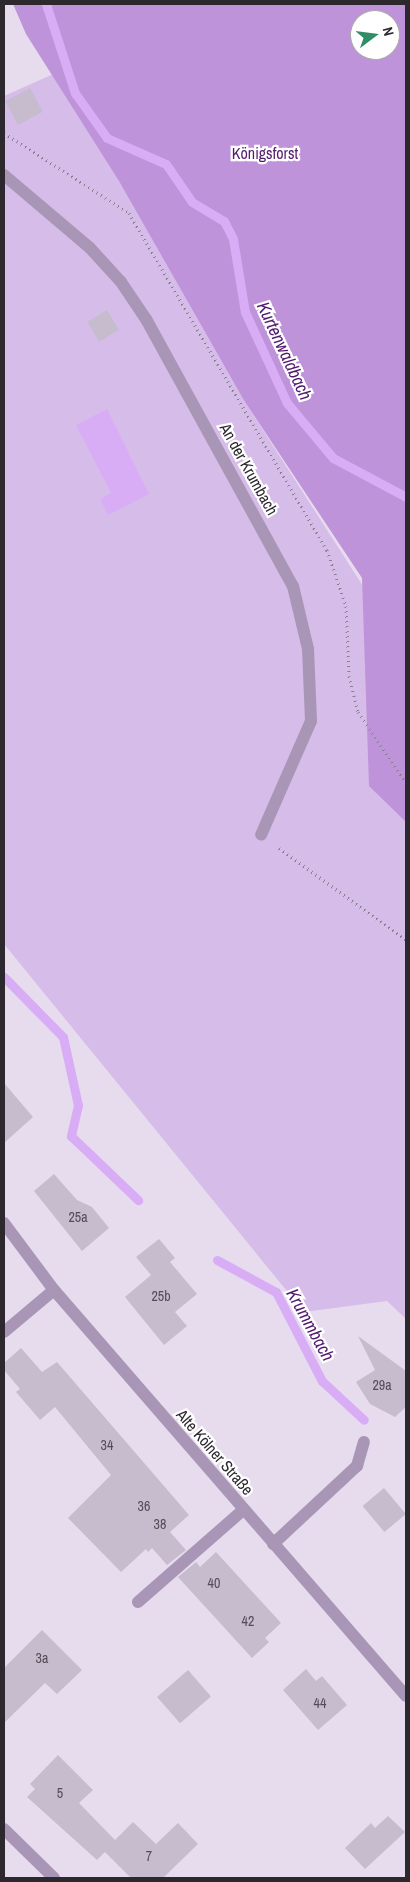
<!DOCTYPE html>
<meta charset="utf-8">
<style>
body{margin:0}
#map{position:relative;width:410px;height:1882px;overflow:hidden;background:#e6dcee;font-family:"Archivo Narrow",sans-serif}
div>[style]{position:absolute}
.green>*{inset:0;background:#d6bce8}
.forest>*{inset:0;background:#be93da}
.water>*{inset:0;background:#d9adf6}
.stream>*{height:9px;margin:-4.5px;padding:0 4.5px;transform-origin:4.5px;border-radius:4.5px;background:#d9adf6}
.building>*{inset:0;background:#c6bccd;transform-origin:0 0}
.path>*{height:3px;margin-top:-1.5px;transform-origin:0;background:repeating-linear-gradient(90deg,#88818d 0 1px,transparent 0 5px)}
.minor>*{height:12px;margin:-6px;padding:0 6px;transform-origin:6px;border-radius:6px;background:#a996b6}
span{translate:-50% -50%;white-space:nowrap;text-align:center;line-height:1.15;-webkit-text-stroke:4.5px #fff;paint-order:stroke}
.number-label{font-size:14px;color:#524d56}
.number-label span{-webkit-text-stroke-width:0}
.park-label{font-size:16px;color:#541d71}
.street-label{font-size:16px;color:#2c282e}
.water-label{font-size:18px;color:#511a6e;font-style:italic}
.frame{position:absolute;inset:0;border:5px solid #2c282e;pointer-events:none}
.north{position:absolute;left:350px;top:10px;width:50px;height:50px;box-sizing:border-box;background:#fff;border:1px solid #aba9ab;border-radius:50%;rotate:75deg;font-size:14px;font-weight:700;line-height:20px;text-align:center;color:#2c282e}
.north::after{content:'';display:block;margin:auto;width:18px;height:22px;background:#308e66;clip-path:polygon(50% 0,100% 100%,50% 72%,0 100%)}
</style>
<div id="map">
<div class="green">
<i style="clip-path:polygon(94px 56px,245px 402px,370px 597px,406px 757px,406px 1319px,387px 1301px,304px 1312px,4px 944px,4px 96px)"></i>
</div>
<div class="forest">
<i style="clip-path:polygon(evenodd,13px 4px,406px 4px,406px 822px,369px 786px,362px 578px,245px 402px,119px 181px,26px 34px,13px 4px,360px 20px,390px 20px,390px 50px,360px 50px,360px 20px)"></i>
</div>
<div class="water">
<i style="clip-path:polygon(107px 409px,149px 494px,108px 515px,100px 499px,111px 493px,76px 425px)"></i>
</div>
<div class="stream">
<i style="left:46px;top:4px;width:94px;rotate:72deg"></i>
<i style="left:75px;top:93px;width:55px;rotate:54.6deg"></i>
<i style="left:107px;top:138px;width:64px;rotate:23.8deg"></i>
<i style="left:166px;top:164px;width:46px;rotate:55.6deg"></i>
<i style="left:192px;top:202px;width:37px;rotate:31deg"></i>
<i style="left:224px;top:221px;width:20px;rotate:63deg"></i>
<i style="left:233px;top:239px;width:74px;rotate:80.7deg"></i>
<i style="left:245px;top:312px;width:100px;rotate:65.2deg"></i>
<i style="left:287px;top:403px;width:72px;rotate:50.1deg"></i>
<i style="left:333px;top:458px;width:83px;rotate:28.1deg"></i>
<i style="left:4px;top:977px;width:84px;rotate:45.5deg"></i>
<i style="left:63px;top:1037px;width:70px;rotate:77.6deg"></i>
<i style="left:78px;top:1105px;width:32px;rotate:103deg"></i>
<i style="left:71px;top:1136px;width:93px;rotate:43.7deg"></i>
<i style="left:217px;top:1260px;width:67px;rotate:28.5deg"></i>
<i style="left:276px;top:1292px;width:100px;rotate:62.7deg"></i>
<i style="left:322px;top:1381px;width:57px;rotate:42.9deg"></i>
</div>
<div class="building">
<i style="left:30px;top:88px;width:27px;height:28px;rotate:62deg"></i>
<i style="left:107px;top:310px;width:23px;height:23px;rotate:59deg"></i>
<i style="clip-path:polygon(4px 1083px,33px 1117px,4px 1143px)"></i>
<i style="clip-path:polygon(54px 1174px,77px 1200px,92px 1207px,109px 1228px,82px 1251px,34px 1191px)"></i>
<i style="clip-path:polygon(159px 1239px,175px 1258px,170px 1262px,197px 1294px,175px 1312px,187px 1326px,164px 1345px,125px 1297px,151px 1275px,136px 1257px)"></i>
<i style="clip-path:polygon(358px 1336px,406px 1371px,406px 1407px,395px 1417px,370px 1404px,356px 1382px,375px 1370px)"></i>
<i style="clip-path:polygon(21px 1348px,42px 1372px,57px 1362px,189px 1515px,170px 1532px,186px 1550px,167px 1565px,152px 1548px,148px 1552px,146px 1549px,121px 1572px,68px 1518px,111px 1475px,55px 1407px,40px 1420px,16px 1392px,20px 1389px,4px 1370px,4px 1363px)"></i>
<i style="left:384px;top:1488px;width:34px;height:28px;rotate:50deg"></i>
<i style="clip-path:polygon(216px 1552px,281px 1623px,265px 1638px,269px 1642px,252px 1658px,178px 1577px,196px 1562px,200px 1567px)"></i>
<i style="clip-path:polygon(42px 1630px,82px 1670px,57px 1694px,45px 1683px,4px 1723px,4px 1668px)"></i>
<i style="clip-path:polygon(306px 1669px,316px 1681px,322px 1676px,347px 1705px,318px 1730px,283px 1690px)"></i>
<i style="left:188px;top:1670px;width:35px;height:41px;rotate:49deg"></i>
<i style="clip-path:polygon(58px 1755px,93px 1790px,79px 1803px,115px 1840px,133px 1822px,156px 1844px,178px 1823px,198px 1844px,163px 1878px,131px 1878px,105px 1852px,97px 1860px,27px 1797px,35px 1789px,30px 1784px)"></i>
<i style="clip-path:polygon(388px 1816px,405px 1832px,365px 1869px,345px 1848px,371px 1823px,375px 1828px)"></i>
</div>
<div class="path">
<i style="left:4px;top:133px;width:148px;rotate:32.6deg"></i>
<i style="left:129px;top:213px;width:391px;rotate:59.6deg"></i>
<i style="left:327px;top:550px;width:59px;rotate:71.3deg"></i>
<i style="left:346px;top:606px;width:70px;rotate:87.5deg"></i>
<i style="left:349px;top:676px;width:37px;rotate:76deg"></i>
<i style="left:358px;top:712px;width:86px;rotate:55.9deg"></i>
<i style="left:279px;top:848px;width:157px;rotate:35.9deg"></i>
</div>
<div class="minor">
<i style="left:4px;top:175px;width:113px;rotate:40.3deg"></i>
<i style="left:90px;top:248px;width:46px;rotate:47.6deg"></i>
<i style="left:121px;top:282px;width:45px;rotate:56deg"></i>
<i style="left:146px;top:319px;width:305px;rotate:61.2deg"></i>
<i style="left:293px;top:586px;width:65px;rotate:76.6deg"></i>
<i style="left:308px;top:649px;width:72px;rotate:87.6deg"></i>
<i style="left:311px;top:721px;width:124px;rotate:113.7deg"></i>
<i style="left:4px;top:1223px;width:84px;rotate:53.3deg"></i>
<i style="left:54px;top:1290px;width:537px;rotate:49.07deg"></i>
<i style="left:4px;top:1332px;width:65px;rotate:-40deg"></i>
<i style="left:273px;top:1544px;width:115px;rotate:-42.9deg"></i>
<i style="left:357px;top:1466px;width:25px;rotate:-74deg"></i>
<i style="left:138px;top:1602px;width:140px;rotate:-41.2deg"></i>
<i style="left:4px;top:1829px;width:70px;rotate:44.4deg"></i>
</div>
<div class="number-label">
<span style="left:78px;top:1217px">25a</span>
<span style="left:161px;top:1296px">25b</span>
<span style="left:382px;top:1385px">29a</span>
<span style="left:107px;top:1445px">34</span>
<span style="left:144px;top:1506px">36</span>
<span style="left:160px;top:1524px">38</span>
<span style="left:214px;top:1583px">40</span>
<span style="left:248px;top:1621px">42</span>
<span style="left:42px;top:1658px">3a</span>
<span style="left:320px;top:1703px">44</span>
<span style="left:60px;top:1793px">5</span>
<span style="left:149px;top:1856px">7</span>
</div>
<div class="park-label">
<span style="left:265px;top:153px">Königsforst</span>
</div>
<div class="street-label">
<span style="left:249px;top:469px;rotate:61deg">An der Krumbach</span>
<span style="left:215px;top:1452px;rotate:49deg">Alte Kölner Straße</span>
</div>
<div class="water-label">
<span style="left:284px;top:351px;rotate:65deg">Kurtenwaldbach</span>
<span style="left:310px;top:1325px;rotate:61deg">Krummbach</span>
</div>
<div class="frame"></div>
<div class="north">N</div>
</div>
